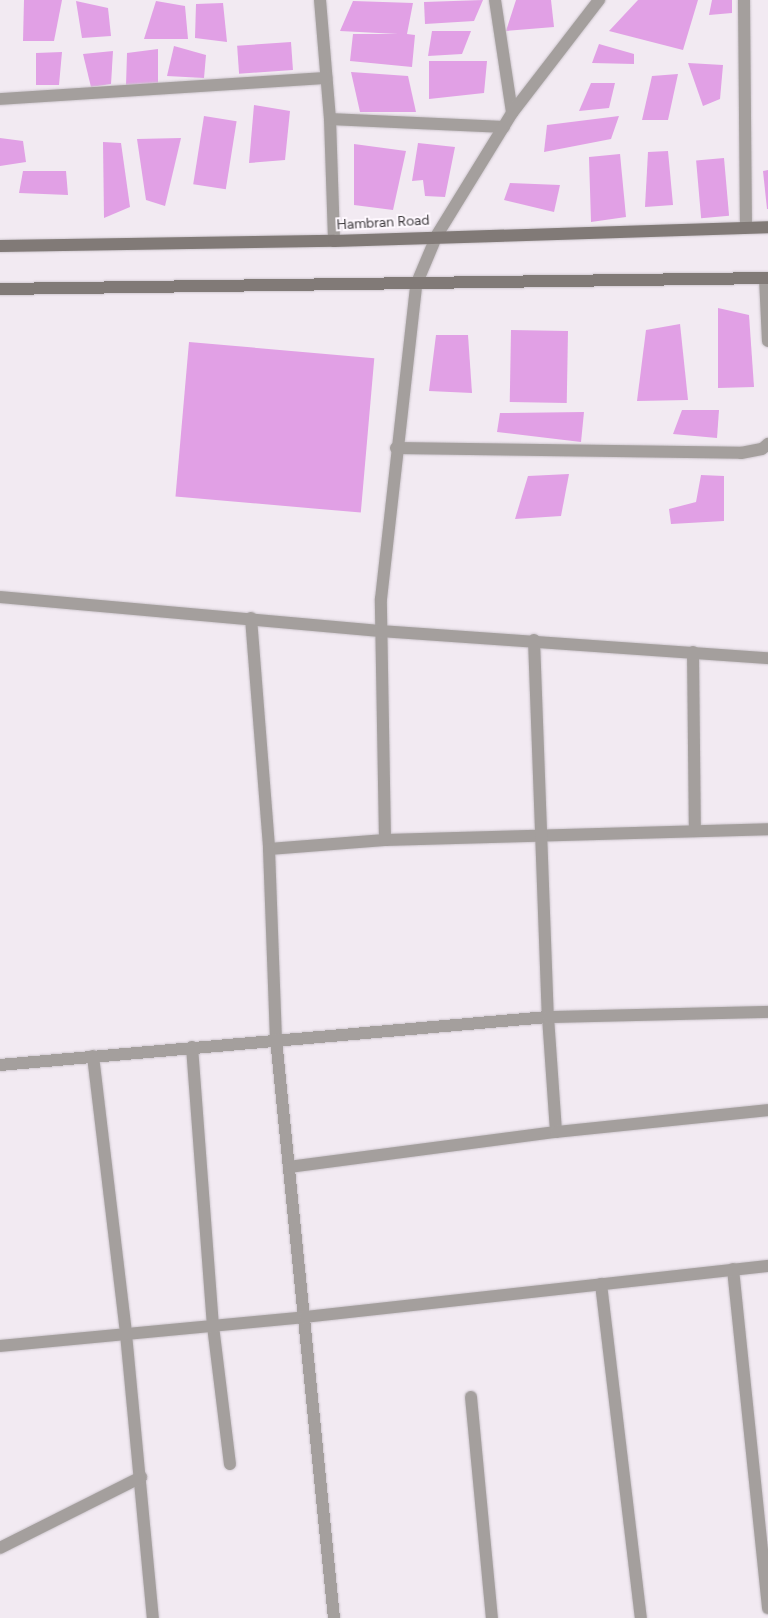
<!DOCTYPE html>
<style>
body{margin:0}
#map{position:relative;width:768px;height:1618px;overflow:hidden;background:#f2eaf2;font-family:Figtree,sans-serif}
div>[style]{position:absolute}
.building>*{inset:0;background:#e1a0e5;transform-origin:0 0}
.roads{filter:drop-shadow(0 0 1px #cec7ce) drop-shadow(0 0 1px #cec7ce)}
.minor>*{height:12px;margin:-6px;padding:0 6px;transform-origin:6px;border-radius:6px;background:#a49f9d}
.tertiary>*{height:12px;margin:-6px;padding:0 6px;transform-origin:6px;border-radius:6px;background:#a49f9d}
.secondary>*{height:12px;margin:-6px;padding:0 6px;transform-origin:6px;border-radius:6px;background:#817a77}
span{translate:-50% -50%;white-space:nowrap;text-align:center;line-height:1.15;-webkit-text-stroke:4px #fef8fe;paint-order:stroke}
.street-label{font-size:14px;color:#3c393c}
</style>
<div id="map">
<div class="building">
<i style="clip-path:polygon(24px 0,62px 0,54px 41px,23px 41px)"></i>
<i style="clip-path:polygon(483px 0,474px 21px,425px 24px,424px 2px)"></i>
<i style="clip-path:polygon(516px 0,551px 0,554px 27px,506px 31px)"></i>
<i style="clip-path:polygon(638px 0,698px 0,683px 50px,609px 31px)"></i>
<i style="clip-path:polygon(712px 0,732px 0,732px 13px,709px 15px)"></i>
<i style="clip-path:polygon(76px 1px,108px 8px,111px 36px,82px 38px)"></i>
<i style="clip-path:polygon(156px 1px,185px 6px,188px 39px,144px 39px)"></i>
<i style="clip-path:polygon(353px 1px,413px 3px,407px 34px,415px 35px,412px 67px,350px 61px,353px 34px,398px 34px,340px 31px)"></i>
<i style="clip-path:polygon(223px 3px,227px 42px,195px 38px,196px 4px)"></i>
<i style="clip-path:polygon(432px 31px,471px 31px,462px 54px,428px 56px)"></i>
<i style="left:291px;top:42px;width:28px;height:54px;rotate:86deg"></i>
<i style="clip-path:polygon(599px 44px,634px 54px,634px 64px,592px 63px)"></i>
<i style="clip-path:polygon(174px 46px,206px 55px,204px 78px,167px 76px)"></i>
<i style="clip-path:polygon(158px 49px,158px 84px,126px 86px,127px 53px)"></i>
<i style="clip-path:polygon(113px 51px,111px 84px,91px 87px,83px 54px)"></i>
<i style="clip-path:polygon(62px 52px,59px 85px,36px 85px,36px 53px)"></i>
<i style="clip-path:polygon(429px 61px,487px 61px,484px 93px,429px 99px)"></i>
<i style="clip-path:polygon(688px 63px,723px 65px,720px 99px,703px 106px)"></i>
<i style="clip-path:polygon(351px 72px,408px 76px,416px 112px,360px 112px)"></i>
<i style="clip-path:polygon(678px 74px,668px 120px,642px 120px,652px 76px)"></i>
<i style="clip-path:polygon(591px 83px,615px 83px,609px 108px,579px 111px)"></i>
<i style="clip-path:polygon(254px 105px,290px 111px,285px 160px,249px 163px)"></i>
<i style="left:204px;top:116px;width:33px;height:69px;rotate:9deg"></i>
<i style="clip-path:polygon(619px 116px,611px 139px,544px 152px,547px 125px)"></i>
<i style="clip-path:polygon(0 138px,23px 141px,26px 162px,0 166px)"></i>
<i style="clip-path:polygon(181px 138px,165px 206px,146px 200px,137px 139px)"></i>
<i style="clip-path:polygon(103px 142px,121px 143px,130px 207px,104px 218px)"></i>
<i style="clip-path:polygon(418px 143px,455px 147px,445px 197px,425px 196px,423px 180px,412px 181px)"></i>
<i style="clip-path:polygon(354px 144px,406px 151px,393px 210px,354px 205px)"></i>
<i style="clip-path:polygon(668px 151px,673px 205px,645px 207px,648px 152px)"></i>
<i style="clip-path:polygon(620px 154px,626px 217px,591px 222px,589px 157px)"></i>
<i style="left:724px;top:158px;width:58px;height:28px;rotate:85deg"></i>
<i style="clip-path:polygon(768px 170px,768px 209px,767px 209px,763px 171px)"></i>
<i style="clip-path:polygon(23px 171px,66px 171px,68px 195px,19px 193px)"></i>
<i style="clip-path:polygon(510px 183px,560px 185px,554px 212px,504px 200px)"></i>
<i style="clip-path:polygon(718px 308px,749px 315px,754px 387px,718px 388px)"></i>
<i style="clip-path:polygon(680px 324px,688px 400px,637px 401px,646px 330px)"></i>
<i style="left:511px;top:330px;width:57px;height:72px;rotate:1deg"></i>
<i style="clip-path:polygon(436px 335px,468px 335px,472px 393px,429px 391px)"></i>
<i style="left:189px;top:342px;width:186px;height:155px;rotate:5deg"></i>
<i style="clip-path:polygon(682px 410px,719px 410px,717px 438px,673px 434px)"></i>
<i style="clip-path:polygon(584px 412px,581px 442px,497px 432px,500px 413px)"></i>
<i style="clip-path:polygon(569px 474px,561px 516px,515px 519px,528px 476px)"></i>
<i style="clip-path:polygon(701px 475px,724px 476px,724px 521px,671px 524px,669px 509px,696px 502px)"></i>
</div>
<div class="roads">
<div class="minor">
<i style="left:320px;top:0;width:119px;rotate:85.2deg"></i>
<i style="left:330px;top:119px;width:122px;rotate:88.1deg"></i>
<i style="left:495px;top:0;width:114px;rotate:81.4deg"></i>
<i style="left:744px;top:0;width:227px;rotate:89.5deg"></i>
<i style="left:0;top:99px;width:327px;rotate:-3.7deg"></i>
<i style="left:330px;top:119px;width:174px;rotate:2.6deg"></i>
<i style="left:765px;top:278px;width:63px;rotate:87.3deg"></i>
<i style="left:396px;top:448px;width:345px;rotate:0.8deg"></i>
<i style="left:741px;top:453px;width:21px;rotate:-11deg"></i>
<i style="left:762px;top:449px;width:8px;rotate:-40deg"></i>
<i style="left:251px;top:618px;width:232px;rotate:85.5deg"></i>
<i style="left:269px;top:849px;width:116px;rotate:-4.4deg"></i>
<i style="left:385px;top:840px;width:383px;rotate:-1.6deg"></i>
<i style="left:534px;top:640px;width:377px;rotate:87.9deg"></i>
<i style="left:548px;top:1017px;width:115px;rotate:86deg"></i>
<i style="left:693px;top:652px;width:179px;rotate:89.4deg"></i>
<i style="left:385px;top:840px;width:241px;rotate:-91deg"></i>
<i style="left:381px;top:599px;width:316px;rotate:-83.6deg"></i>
<i style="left:416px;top:285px;width:54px;rotate:-67.2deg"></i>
<i style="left:437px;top:235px;width:143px;rotate:-58.4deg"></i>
<i style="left:512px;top:113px;width:143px;rotate:-52.4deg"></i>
<i style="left:269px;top:849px;width:190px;rotate:87.9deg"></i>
<i style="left:276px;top:1039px;width:582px;rotate:84.28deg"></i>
<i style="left:192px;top:1047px;width:280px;rotate:85.7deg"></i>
<i style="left:213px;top:1326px;width:139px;rotate:83deg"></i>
<i style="left:93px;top:1056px;width:280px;rotate:83.2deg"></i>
<i style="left:126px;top:1334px;width:285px;rotate:84.6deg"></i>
<i style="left:0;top:1065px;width:550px;rotate:-5.01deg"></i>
<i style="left:548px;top:1017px;width:220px;rotate:-1.3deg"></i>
<i style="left:289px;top:1167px;width:269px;rotate:-7.5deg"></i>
<i style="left:556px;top:1132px;width:213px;rotate:-5.9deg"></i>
<i style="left:733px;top:1269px;width:341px;rotate:84.1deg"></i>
<i style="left:601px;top:1284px;width:336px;rotate:83.2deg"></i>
<i style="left:0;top:1346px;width:306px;rotate:-5.4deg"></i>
<i style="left:305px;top:1317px;width:466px;rotate:-6.3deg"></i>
<i style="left:471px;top:1397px;width:222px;rotate:84.6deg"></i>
<i style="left:0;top:1548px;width:158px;rotate:-26.7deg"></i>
</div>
<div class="tertiary">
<i style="left:0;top:597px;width:381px;rotate:5.1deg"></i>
<i style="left:379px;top:631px;width:390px;rotate:4deg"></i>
</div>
<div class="secondary">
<i style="left:0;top:246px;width:334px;rotate:-0.9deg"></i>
<i style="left:334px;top:241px;width:434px;rotate:-1.8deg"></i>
<i style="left:0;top:289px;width:768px;rotate:-0.82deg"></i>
</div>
</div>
<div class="street-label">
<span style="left:383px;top:223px;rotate:-3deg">Hambran Road</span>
</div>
</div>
